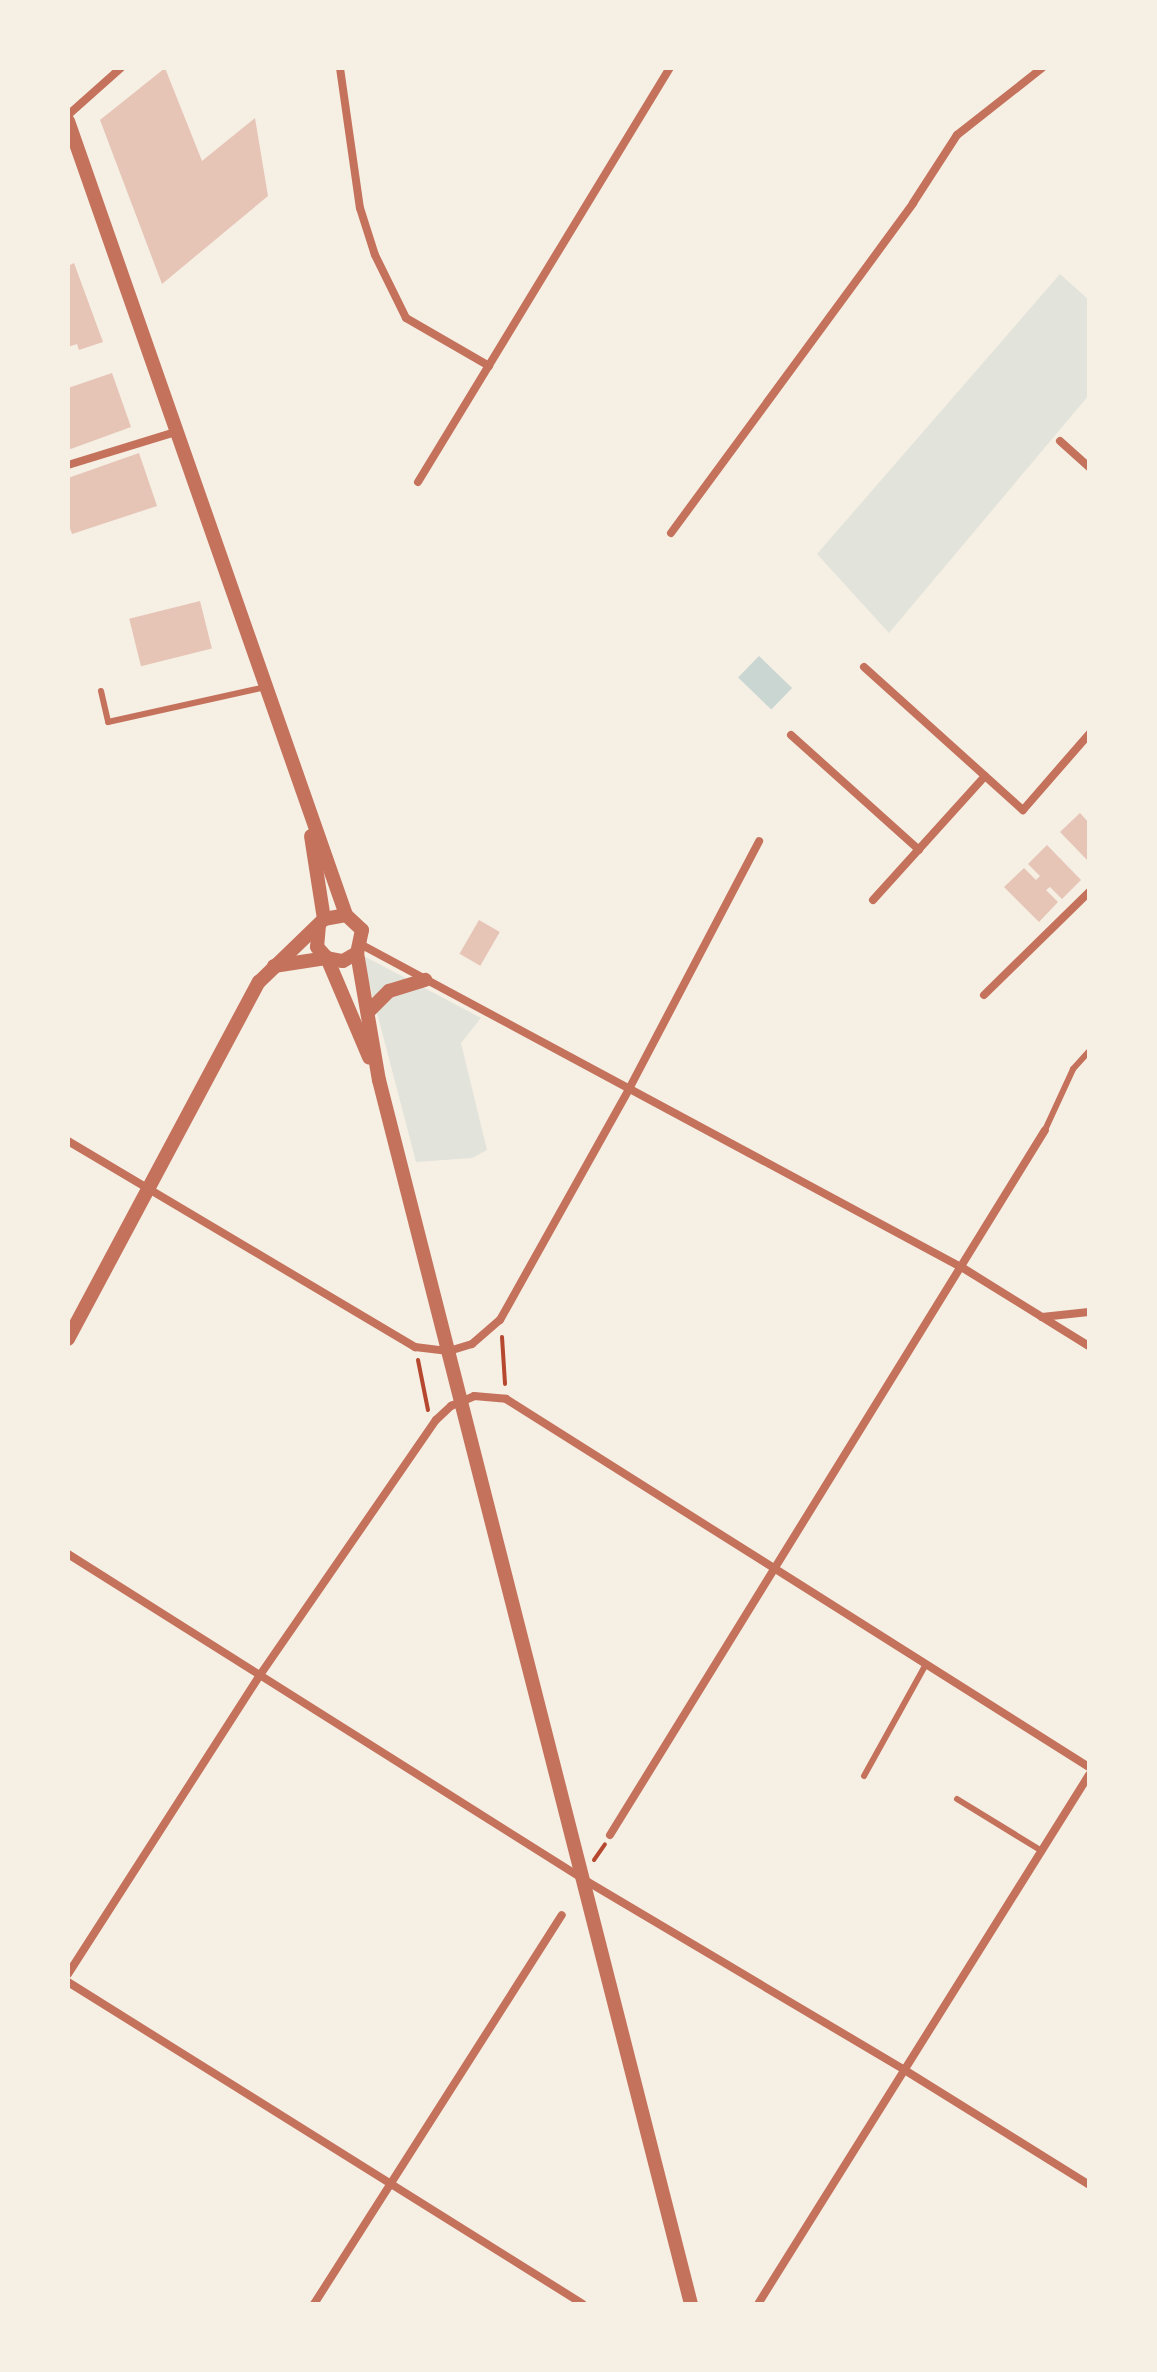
<!DOCTYPE html>
<style>
body{margin:0}
#map{position:relative;width:1157px;height:2372px;overflow:hidden;background:#f6efe4;font-family:"Work Sans",sans-serif}
div>[style]{position:absolute}
.green>*{inset:0;background:#e2e4dc}
.water>*{inset:0;background:#c9d6d2;transform-origin:0 0}
.building>*{inset:0;background:#e6c5b7;transform-origin:0 0}
.path>*{height:4px;margin:-2px;padding:0 2px;transform-origin:2px;border-radius:2px;background:#b5482f}
.service>*{height:6px;margin:-3px;padding:0 3px;transform-origin:3px;border-radius:3px;background:#c5725c}
.minor>*{height:8px;margin:-4px;padding:0 4px;transform-origin:4px;border-radius:4px;background:#c5725c}
.tertiary>*{height:14px;margin:-7px;padding:0 7px;transform-origin:7px;border-radius:7px;background:#c5725c}
span{translate:-50% -50%;white-space:nowrap;text-align:center;line-height:1.15;-webkit-text-stroke:8px #f6efe4;paint-order:stroke}
.frame{position:absolute;inset:0;border:70px solid #f6efe4;pointer-events:none}
</style>
<div id="map">
<div class="green">
<i style="clip-path:polygon(1060px 274px,1089px 300px,1089px 395px,889px 633px,817px 554px)"></i>
<i style="clip-path:polygon(362px 955px,481px 1018px,461px 1043px,487px 1150px,472px 1158px,416px 1162px)"></i>
</div>
<div class="water">
<i style="left:759px;top:656px;width:46px;height:30px;rotate:44deg"></i>
</div>
<div class="building">
<i style="clip-path:polygon(165px 68px,202px 161px,255px 118px,268px 196px,162px 284px,100px 120px)"></i>
<i style="clip-path:polygon(74px 263px,103px 342px,79px 350px,77px 344px,68px 347px,68px 266px)"></i>
<i style="clip-path:polygon(112px 373px,131px 427px,68px 450px,68px 388px)"></i>
<i style="clip-path:polygon(139px 453px,157px 506px,72px 534px,68px 523px,68px 478px)"></i>
<i style="left:200px;top:601px;width:49px;height:73px;rotate:76deg"></i>
<i style="clip-path:polygon(1080px 813px,1089px 823px,1089px 862px,1060px 832px)"></i>
<i style="clip-path:polygon(1047px 845px,1081px 880px,1062px 899px,1050px 887px,1046px 890px,1058px 902px,1039px 922px,1004px 887px,1024px 868px,1036px 880px,1040px 876px,1028px 864px)"></i>
<i style="left:479px;top:920px;width:24px;height:39px;rotate:30deg"></i>
</div>
<div class="path">
<i style="left:502px;top:1337px;width:47px;rotate:86.3deg"></i>
<i style="left:418px;top:1360px;width:51px;rotate:78.7deg"></i>
<i style="left:594px;top:1860px;width:19px;rotate:-55deg"></i>
</div>
<div class="service">
<i style="left:101px;top:691px;width:32px;rotate:77deg"></i>
<i style="left:108px;top:722px;width:162px;rotate:-12.5deg"></i>
<i style="left:1045px;top:1130px;width:67px;rotate:-65.3deg"></i>
<i style="left:1073px;top:1069px;width:24px;rotate:-48deg"></i>
<i style="left:864px;top:1776px;width:128px;rotate:-61deg"></i>
<i style="left:957px;top:1799px;width:100px;rotate:31.5deg"></i>
</div>
<div class="minor">
<i style="left:340px;top:68px;width:141px;rotate:81.9deg"></i>
<i style="left:360px;top:208px;width:49px;rotate:72.3deg"></i>
<i style="left:375px;top:255px;width:70px;rotate:63.8deg"></i>
<i style="left:406px;top:318px;width:96px;rotate:30deg"></i>
<i style="left:68px;top:115px;width:71px;rotate:-41.6deg"></i>
<i style="left:1060px;top:441px;width:39px;rotate:42deg"></i>
<i style="left:68px;top:465px;width:112px;rotate:-17.1deg"></i>
<i style="left:418px;top:482px;width:485px;rotate:-58.7deg"></i>
<i style="left:671px;top:533px;width:409px;rotate:-53.7deg"></i>
<i style="left:913px;top:203px;width:81px;rotate:-57.1deg"></i>
<i style="left:957px;top:135px;width:108px;rotate:-38.2deg"></i>
<i style="left:864px;top:667px;width:214px;rotate:42deg"></i>
<i style="left:1023px;top:810px;width:101px;rotate:-49deg"></i>
<i style="left:791px;top:735px;width:172px;rotate:41.9deg"></i>
<i style="left:873px;top:900px;width:167px;rotate:-47.9deg"></i>
<i style="left:362px;top:945px;width:682px;rotate:28.26deg"></i>
<i style="left:963px;top:1268px;width:148px;rotate:31.8deg"></i>
<i style="left:984px;top:995px;width:147px;rotate:-44.4deg"></i>
<i style="left:68px;top:1141px;width:404px;rotate:30.7deg"></i>
<i style="left:415px;top:1347px;width:34px;rotate:7deg"></i>
<i style="left:449px;top:1351px;width:24px;rotate:-17deg"></i>
<i style="left:472px;top:1344px;width:37px;rotate:-41deg"></i>
<i style="left:500px;top:1320px;width:265px;rotate:-60.8deg"></i>
<i style="left:629px;top:1089px;width:280px;rotate:-62.3deg"></i>
<i style="left:1042px;top:1317px;width:47px;rotate:-6.1deg"></i>
<i style="left:68px;top:1554px;width:609px;rotate:32.25deg"></i>
<i style="left:583px;top:1879px;width:372px;rotate:30.7deg"></i>
<i style="left:903px;top:2069px;width:219px;rotate:31.9deg"></i>
<i style="left:610px;top:1835px;width:828px;rotate:-58.32deg"></i>
<i style="left:68px;top:1974px;width:355px;rotate:-57.3deg"></i>
<i style="left:260px;top:1675px;width:310px;rotate:-55.4deg"></i>
<i style="left:436px;top:1420px;width:21px;rotate:-43deg"></i>
<i style="left:451px;top:1406px;width:25px;rotate:-23deg"></i>
<i style="left:474px;top:1396px;width:32px;rotate:5deg"></i>
<i style="left:506px;top:1399px;width:689px;rotate:32.26deg"></i>
<i style="left:68px;top:1982px;width:607px;rotate:32.02deg"></i>
<i style="left:314px;top:2304px;width:461px;rotate:-57.5deg"></i>
<i style="left:758px;top:2304px;width:624px;rotate:-57.97deg"></i>
</div>
<div class="tertiary">
<i style="left:68px;top:121px;width:841px;rotate:70.7deg"></i>
<i style="left:346px;top:915px;width:22px;rotate:43deg"></i>
<i style="left:362px;top:930px;width:24px;rotate:102deg"></i>
<i style="left:357px;top:953px;width:129px;rotate:80.2deg"></i>
<i style="left:379px;top:1080px;width:1263px;rotate:75.7deg"></i>
<i style="left:311px;top:836px;width:84px;rotate:81.1deg"></i>
<i style="left:319px;top:925px;width:22px;rotate:95deg"></i>
<i style="left:317px;top:947px;width:15px;rotate:48deg"></i>
<i style="left:327px;top:958px;width:108px;rotate:67deg"></i>
<i style="left:274px;top:966px;width:54px;rotate:-8.6deg"></i>
<i style="left:327px;top:958px;width:16px;rotate:11deg"></i>
<i style="left:343px;top:961px;width:16px;rotate:-30deg"></i>
<i style="left:368px;top:1012px;width:30px;rotate:-45deg"></i>
<i style="left:389px;top:991px;width:38px;rotate:-17deg"></i>
<i style="left:68px;top:1339px;width:405px;rotate:-61.9deg"></i>
<i style="left:259px;top:982px;width:91px;rotate:-44.1deg"></i>
<i style="left:324px;top:919px;width:22px;rotate:-10deg"></i>
</div>
<div class="frame"></div>
</div>
